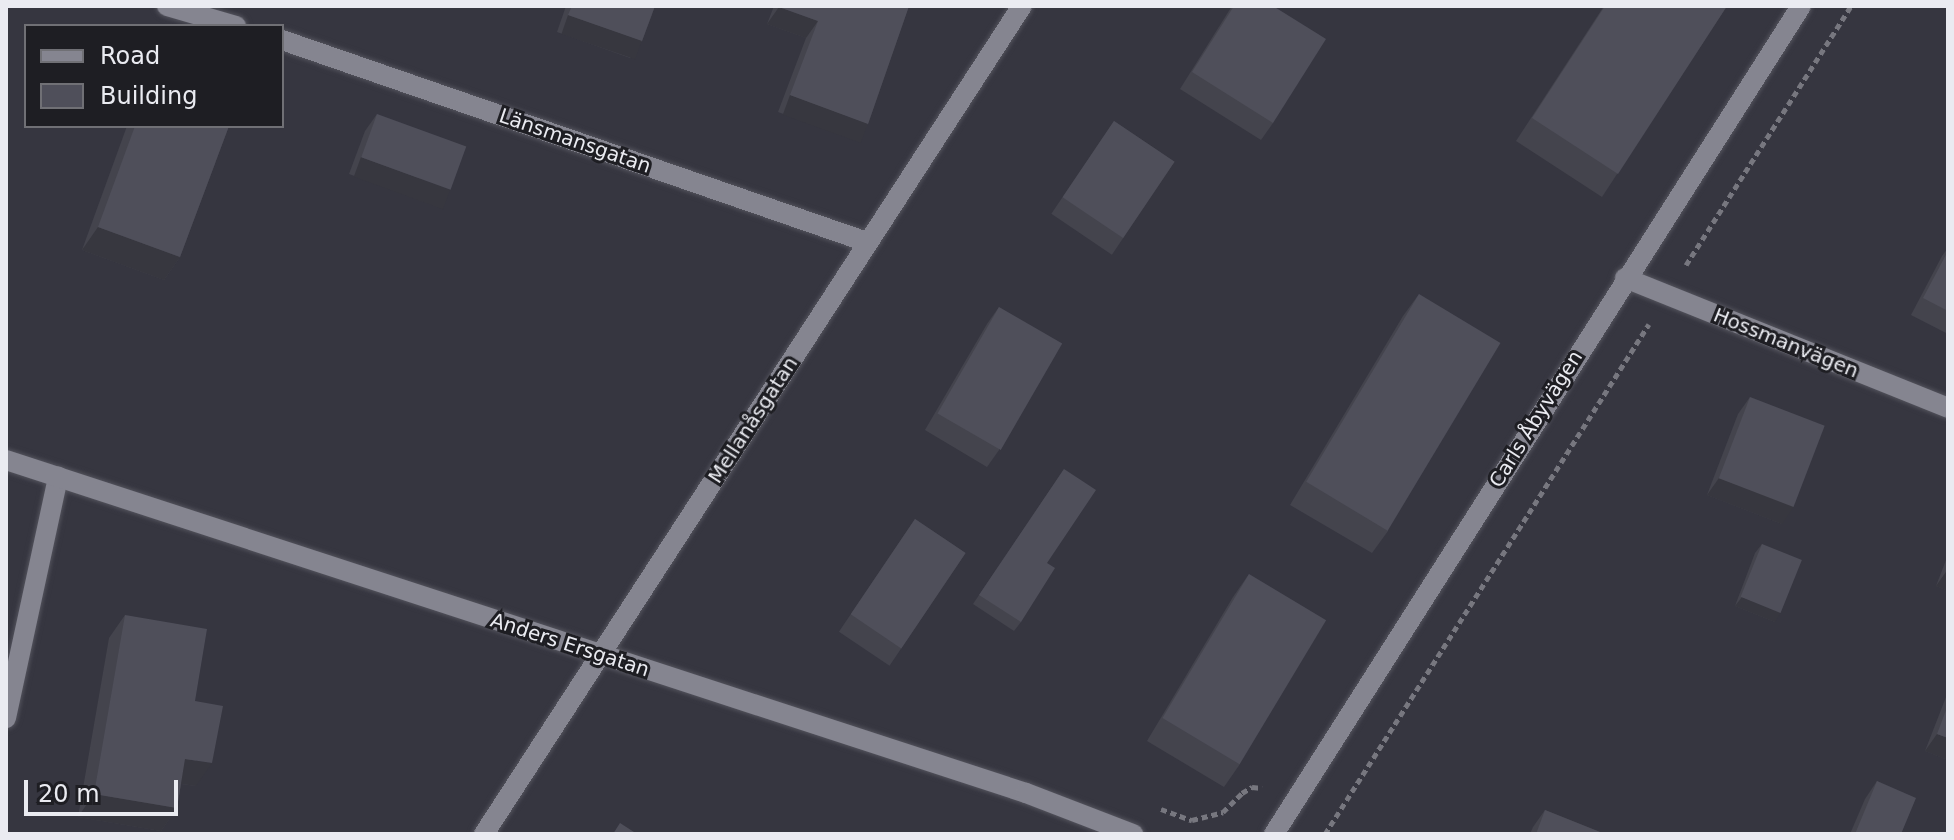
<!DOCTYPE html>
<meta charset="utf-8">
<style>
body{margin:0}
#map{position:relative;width:1954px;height:840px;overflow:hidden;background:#363640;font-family:"DejaVu Sans",sans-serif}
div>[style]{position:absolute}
.path>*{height:5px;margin-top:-2.5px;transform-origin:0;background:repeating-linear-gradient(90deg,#77777f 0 6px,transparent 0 10px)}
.roads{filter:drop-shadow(0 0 2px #53535c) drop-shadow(0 0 2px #53535c)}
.service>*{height:20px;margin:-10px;padding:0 10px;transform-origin:10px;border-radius:10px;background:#858590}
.minor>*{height:20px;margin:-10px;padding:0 10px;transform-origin:10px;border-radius:10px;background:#858590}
.wall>*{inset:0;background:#44444d;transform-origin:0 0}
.shaded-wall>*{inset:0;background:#37373f;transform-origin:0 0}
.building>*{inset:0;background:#4f4f5a;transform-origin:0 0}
span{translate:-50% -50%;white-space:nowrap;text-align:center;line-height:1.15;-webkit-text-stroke:6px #1e1e23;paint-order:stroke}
.street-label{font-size:20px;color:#eaebf1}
.frame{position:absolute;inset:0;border:8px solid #eaebf1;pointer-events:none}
.legend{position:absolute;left:24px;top:24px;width:260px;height:104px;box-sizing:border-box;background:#1e1e23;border:2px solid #707075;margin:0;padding:10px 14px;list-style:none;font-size:24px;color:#eaebf1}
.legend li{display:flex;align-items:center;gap:16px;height:40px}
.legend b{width:40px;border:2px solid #707075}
.scale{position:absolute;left:24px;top:780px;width:154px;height:36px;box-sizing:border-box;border:4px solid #eaebf1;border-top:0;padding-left:10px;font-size:24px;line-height:28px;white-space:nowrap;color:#eaebf1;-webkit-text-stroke:6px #1e1e23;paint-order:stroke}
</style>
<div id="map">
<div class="path">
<i style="left:1686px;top:265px;width:307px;rotate:-57.5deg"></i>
<i style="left:1161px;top:809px;width:33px;rotate:20deg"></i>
<i style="left:1192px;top:820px;width:32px;rotate:-14deg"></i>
<i style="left:1223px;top:812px;width:27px;rotate:-45deg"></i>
<i style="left:1242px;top:793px;width:12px;rotate:-31deg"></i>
<i style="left:1252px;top:787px;width:10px;rotate:6deg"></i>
<i style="left:1325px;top:834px;width:604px;rotate:-57.57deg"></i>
</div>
<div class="roads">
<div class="service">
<i style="left:6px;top:718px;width:247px;rotate:-77.8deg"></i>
</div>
<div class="minor">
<i style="left:167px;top:6px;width:72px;rotate:16.2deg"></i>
<i style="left:282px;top:40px;width:619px;rotate:19.05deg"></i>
<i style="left:1625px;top:278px;width:348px;rotate:21.9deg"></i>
<i style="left:6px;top:460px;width:1073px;rotate:18.08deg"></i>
<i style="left:1026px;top:793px;width:115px;rotate:21deg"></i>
<i style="left:484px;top:834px;width:987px;rotate:-56.99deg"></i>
<i style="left:1274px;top:834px;width:981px;rotate:-57.52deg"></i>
</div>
</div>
<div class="wall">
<i style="clip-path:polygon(566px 6px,655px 6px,642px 41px,630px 58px,557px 32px)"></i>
<i style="clip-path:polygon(774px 6px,909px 6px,868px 124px,857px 141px,778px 112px,806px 38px,767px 24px)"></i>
<i style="clip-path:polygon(1232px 6px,1273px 6px,1273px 123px,1261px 140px,1180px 89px)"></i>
<i style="clip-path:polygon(1604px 6px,1727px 6px,1602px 197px,1516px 141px)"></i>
<i style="clip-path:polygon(377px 114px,438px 207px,349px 174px,365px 131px)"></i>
<i style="left:1114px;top:121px;width:73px;height:112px;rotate:34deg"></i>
<i style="clip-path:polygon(127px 126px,229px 126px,180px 257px,164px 280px,82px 250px)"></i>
<i style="clip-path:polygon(1948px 248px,1948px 334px,1911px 315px,1942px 256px)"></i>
<i style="clip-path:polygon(1419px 294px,1388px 531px,1372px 553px,1290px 505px,1403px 316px)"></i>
<i style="clip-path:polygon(999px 307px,999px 450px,987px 467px,925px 430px,987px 324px)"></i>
<i style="clip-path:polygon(1750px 397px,1782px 524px,1707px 495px,1738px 414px)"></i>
<i style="clip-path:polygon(1064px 469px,1021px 622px,1014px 631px,973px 604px)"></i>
<i style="left:915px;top:519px;width:61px;height:136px;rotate:34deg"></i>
<i style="clip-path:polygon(1762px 544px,1775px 622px,1735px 606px,1755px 553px)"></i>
<i style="clip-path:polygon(1948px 555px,1948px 591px,1936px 586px)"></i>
<i style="clip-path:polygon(1249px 574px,1240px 764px,1224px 787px,1147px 741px,1233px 597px)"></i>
<i style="clip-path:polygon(125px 615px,195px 701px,196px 786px,181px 784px,177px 808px,161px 831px,78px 817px,109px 638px)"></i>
<i style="clip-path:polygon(1948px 692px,1948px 760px,1925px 751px)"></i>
<i style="clip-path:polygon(1877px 781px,1901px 834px,1850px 834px,1865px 799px)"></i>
<i style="clip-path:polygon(1545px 810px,1605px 834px,1530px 834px,1533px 827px)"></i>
</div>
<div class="shaded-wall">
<i style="clip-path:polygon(779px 7px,818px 21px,806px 38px,767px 24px)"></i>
<i style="left:568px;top:15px;width:78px;height:20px;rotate:19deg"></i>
<i style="left:790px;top:95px;width:83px;height:21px;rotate:20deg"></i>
<i style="left:361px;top:157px;width:95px;height:21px;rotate:20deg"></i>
<i style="clip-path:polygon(98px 227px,180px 257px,164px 280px,82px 250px)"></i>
<i style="clip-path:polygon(1719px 478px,1794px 506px,1782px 524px,1707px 495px)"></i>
<i style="clip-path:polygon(1948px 569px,1948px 591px,1936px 586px)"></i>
<i style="clip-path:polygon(1742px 597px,1781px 612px,1775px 622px,1735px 606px)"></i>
<i style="clip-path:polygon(1937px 734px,1948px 738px,1948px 760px,1925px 751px)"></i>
<i style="clip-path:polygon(185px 759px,212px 763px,196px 786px,169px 782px)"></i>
<i style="clip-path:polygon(94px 794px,177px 808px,161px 831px,78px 817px)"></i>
</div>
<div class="building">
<i style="clip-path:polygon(572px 6px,655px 6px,642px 41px,568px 15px)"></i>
<i style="clip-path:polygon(780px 6px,909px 6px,868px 124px,790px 95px,818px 21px,779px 7px)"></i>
<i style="clip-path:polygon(1234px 6px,1273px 6px,1326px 39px,1273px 123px,1192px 72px)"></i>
<i style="clip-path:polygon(1605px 6px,1727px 6px,1618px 174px,1532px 118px)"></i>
<i style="left:377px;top:114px;width:95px;height:46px;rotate:20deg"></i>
<i style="left:1114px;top:121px;width:73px;height:92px;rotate:34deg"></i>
<i style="clip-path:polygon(135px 126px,229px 126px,180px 257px,98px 227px)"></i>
<i style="clip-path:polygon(1948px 251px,1948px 311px,1923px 298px)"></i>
<i style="left:1419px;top:294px;width:95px;height:219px;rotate:31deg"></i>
<i style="left:999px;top:307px;width:73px;height:123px;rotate:30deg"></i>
<i style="left:1750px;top:397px;width:80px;height:87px;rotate:21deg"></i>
<i style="clip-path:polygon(1064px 469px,1096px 490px,1047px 563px,1055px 568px,1021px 622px,979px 595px)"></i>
<i style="left:915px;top:519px;width:61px;height:115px;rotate:34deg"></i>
<i style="left:1762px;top:544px;width:43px;height:57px;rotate:22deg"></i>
<i style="left:1249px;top:574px;width:90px;height:168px;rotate:31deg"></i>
<i style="clip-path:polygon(125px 615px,207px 629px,195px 701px,223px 706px,212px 763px,185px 759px,177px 808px,94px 794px)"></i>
<i style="clip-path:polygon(1948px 705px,1948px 738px,1937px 734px)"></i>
<i style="clip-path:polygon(1877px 781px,1916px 798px,1901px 834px,1855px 834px)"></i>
<i style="clip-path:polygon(1545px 810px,1605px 834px,1536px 834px)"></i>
<i style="clip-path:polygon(620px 823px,637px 834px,613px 834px)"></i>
</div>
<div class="street-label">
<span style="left:575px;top:141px;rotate:19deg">Länsmansgatan</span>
<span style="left:1786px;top:343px;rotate:22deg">Hossmanvägen</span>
<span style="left:1536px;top:419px;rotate:-58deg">Carls Åbyvägen</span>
<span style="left:753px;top:420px;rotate:-57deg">Mellanåsgatan</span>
<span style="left:570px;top:645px;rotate:18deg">Anders Ersgatan</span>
</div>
<div class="frame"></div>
<ul class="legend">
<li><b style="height:10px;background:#858590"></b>Road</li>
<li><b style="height:22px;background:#4f4f5a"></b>Building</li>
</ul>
<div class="scale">20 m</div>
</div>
